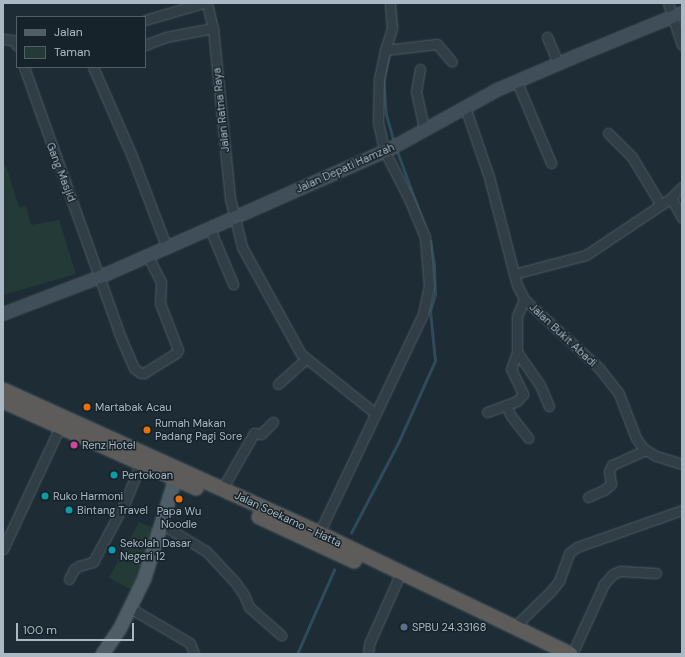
<!DOCTYPE html>
<style>
body{margin:0}
#map{position:relative;width:685px;height:657px;overflow:hidden;background:#1e2d35;font-family:"DM Sans",sans-serif}
div>[style]{position:absolute}
.green>*{inset:0;background:#233a36}
.stream>*{height:2.5px;margin:-1.25px;padding:0 1.25px;transform-origin:1.25px;border-radius:1.25px;background:#2e4b5b}
.roads{filter:drop-shadow(0 0 1px #4e5c64) drop-shadow(0 0 1px #4e5c64)}
.minor>*{height:9px;margin:-4.5px;padding:0 4.5px;transform-origin:4.5px;border-radius:4.5px;background:#313e46}
.secondary>*{height:12px;margin:-6px;padding:0 6px;transform-origin:6px;border-radius:6px;background:#3f4e59}
.primary>*{height:13px;margin:-6.5px;padding:0 6.5px;transform-origin:6.5px;border-radius:6.5px;background:#4f5d66}
.trunk>*{height:14px;margin:-7px;padding:0 7px;transform-origin:7px;border-radius:7px;background:#5e5c5a}
.dots>*{width:11px;height:11px;translate:-50% -50%;box-sizing:border-box;border:2px solid #17232a;border-radius:50%}
span{translate:-50% -50%;white-space:nowrap;text-align:center;line-height:1.15;-webkit-text-stroke:3px #17232a;paint-order:stroke}
.street-label{font-size:11px;color:#aab9c4}
.poi-label{font-size:11px;color:#aab9c4}
.left{translate:0 -50%;text-align:left}
.frame{position:absolute;inset:0;border:4px solid #aab9c4;pointer-events:none}
.legend{position:absolute;left:16px;top:16px;width:130px;height:52px;box-sizing:border-box;background:#17232a;border:1px solid #525f68;margin:0;padding:5px 7px;list-style:none;font-size:12px;color:#aab9c4}
.legend li{display:flex;align-items:center;gap:8px;height:20px}
.legend b{width:20px;border:1px solid #525f68}
.scale{position:absolute;left:16px;top:623px;width:118px;height:18px;box-sizing:border-box;border:2px solid #aab9c4;border-top:0;padding-left:5px;font-size:12px;line-height:14px;white-space:nowrap;color:#aab9c4;-webkit-text-stroke:3px #17232a;paint-order:stroke}
</style>
<div id="map">
<div class="green">
<i style="clip-path:polygon(6px 166px,19px 207px,26px 206px,31px 225px,59px 220px,76px 274px,3px 295px,3px 167px)"></i>
<i style="clip-path:polygon(139px 522px,156px 529px,132px 590px,109px 578px)"></i>
</div>
<div class="stream">
<i style="left:394px;top:3px;width:23px;rotate:85deg"></i>
<i style="left:390px;top:52px;width:30px;rotate:102deg"></i>
<i style="left:384px;top:81px;width:32px;rotate:86deg"></i>
<i style="left:386px;top:113px;width:26px;rotate:74deg"></i>
<i style="left:398px;top:153px;width:81px;rotate:69.8deg"></i>
<i style="left:351px;top:533px;width:104px;rotate:-62.4deg"></i>
<i style="left:399px;top:441px;width:88px;rotate:-65.8deg"></i>
<i style="left:435px;top:361px;width:50px;rotate:-95.7deg"></i>
<i style="left:430px;top:311px;width:17px;rotate:-73deg"></i>
<i style="left:435px;top:295px;width:30px;rotate:-92deg"></i>
<i style="left:434px;top:265px;width:24px;rotate:-99deg"></i>
<i style="left:297px;top:654px;width:92px;rotate:-66.2deg"></i>
</div>
<div class="roads">
<div class="minor">
<i style="left:207px;top:3px;width:26px;rotate:77deg"></i>
<i style="left:213px;top:28px;width:171px;rotate:84.3deg"></i>
<i style="left:230px;top:198px;width:50px;rotate:76.2deg"></i>
<i style="left:242px;top:247px;width:122px;rotate:61.1deg"></i>
<i style="left:301px;top:354px;width:95px;rotate:38.6deg"></i>
<i style="left:668px;top:3px;width:44px;rotate:71.6deg"></i>
<i style="left:145px;top:20px;width:60px;rotate:-16.3deg"></i>
<i style="left:547px;top:37px;width:28px;rotate:67deg"></i>
<i style="left:3px;top:39px;width:10px;rotate:6deg"></i>
<i style="left:13px;top:40px;width:7px;rotate:56deg"></i>
<i style="left:145px;top:45px;width:22px;rotate:-21deg"></i>
<i style="left:166px;top:37px;width:48px;rotate:-10.8deg"></i>
<i style="left:385px;top:50px;width:52px;rotate:-6.6deg"></i>
<i style="left:437px;top:44px;width:23px;rotate:50deg"></i>
<i style="left:24px;top:67px;width:282px;rotate:70.3deg"></i>
<i style="left:119px;top:333px;width:38px;rotate:67deg"></i>
<i style="left:134px;top:368px;width:9px;rotate:36deg"></i>
<i style="left:141px;top:373px;width:3px"></i>
<i style="left:144px;top:373px;width:38px;rotate:-32deg"></i>
<i style="left:176px;top:353px;width:4px;rotate:-56deg"></i>
<i style="left:178px;top:350px;width:50px;rotate:-111deg"></i>
<i style="left:160px;top:303px;width:21px;rotate:-87deg"></i>
<i style="left:161px;top:282px;width:29px;rotate:-117deg"></i>
<i style="left:93px;top:67px;width:97px;rotate:66.3deg"></i>
<i style="left:132px;top:156px;width:98px;rotate:69.2deg"></i>
<i style="left:420px;top:69px;width:22px;rotate:100deg"></i>
<i style="left:416px;top:91px;width:39px;rotate:78deg"></i>
<i style="left:517px;top:82px;width:88px;rotate:67.2deg"></i>
<i style="left:465px;top:107px;width:74px;rotate:71.1deg"></i>
<i style="left:489px;top:177px;width:112px;rotate:75.5deg"></i>
<i style="left:517px;top:285px;width:16px;rotate:63deg"></i>
<i style="left:524px;top:299px;width:102px;rotate:42.6deg"></i>
<i style="left:599px;top:368px;width:33px;rotate:52deg"></i>
<i style="left:619px;top:394px;width:47px;rotate:68.9deg"></i>
<i style="left:636px;top:438px;width:12px;rotate:55deg"></i>
<i style="left:643px;top:448px;width:15px;rotate:32deg"></i>
<i style="left:656px;top:456px;width:27px;rotate:17deg"></i>
<i style="left:608px;top:133px;width:34px;rotate:45deg"></i>
<i style="left:632px;top:157px;width:56px;rotate:58.9deg"></i>
<i style="left:671px;top:198px;width:23px;rotate:61deg"></i>
<i style="left:210px;top:229px;width:60px;rotate:67.3deg"></i>
<i style="left:514px;top:274px;width:74px;rotate:-14.8deg"></i>
<i style="left:586px;top:255px;width:102px;rotate:-33.8deg"></i>
<i style="left:671px;top:198px;width:16px;rotate:-45deg"></i>
<i style="left:524px;top:299px;width:18px;rotate:112deg"></i>
<i style="left:517px;top:316px;width:36px;rotate:90deg"></i>
<i style="left:517px;top:352px;width:40px;rotate:55.1deg"></i>
<i style="left:540px;top:385px;width:23px;rotate:67deg"></i>
<i style="left:517px;top:352px;width:18px;rotate:109deg"></i>
<i style="left:511px;top:369px;width:28px;rotate:64deg"></i>
<i style="left:523px;top:394px;width:9px;rotate:131deg"></i>
<i style="left:517px;top:401px;width:12px;rotate:160deg"></i>
<i style="left:506px;top:405px;width:12px;rotate:66deg"></i>
<i style="left:511px;top:416px;width:28px;rotate:52deg"></i>
<i style="left:278px;top:384px;width:38px;rotate:-42deg"></i>
<i style="left:487px;top:412px;width:20px;rotate:-20deg"></i>
<i style="left:222px;top:489px;width:64px;rotate:-60.3deg"></i>
<i style="left:254px;top:433px;width:7px;rotate:8deg"></i>
<i style="left:261px;top:434px;width:17px;rotate:-45deg"></i>
<i style="left:588px;top:497px;width:17px;rotate:-24deg"></i>
<i style="left:604px;top:490px;width:9px;rotate:-41deg"></i>
<i style="left:611px;top:484px;width:13px;rotate:-99deg"></i>
<i style="left:609px;top:471px;width:7px;rotate:-63deg"></i>
<i style="left:612px;top:465px;width:36px;rotate:-24deg"></i>
<i style="left:161px;top:524px;width:52px;rotate:31deg"></i>
<i style="left:206px;top:551px;width:42px;rotate:46.9deg"></i>
<i style="left:235px;top:582px;width:16px;rotate:55deg"></i>
<i style="left:244px;top:595px;width:13px;rotate:67deg"></i>
<i style="left:249px;top:607px;width:43px;rotate:41.2deg"></i>
<i style="left:319px;top:533px;width:242px;rotate:-64.6deg"></i>
<i style="left:423px;top:314px;width:29px;rotate:-78deg"></i>
<i style="left:429px;top:286px;width:49px;rotate:-94.7deg"></i>
<i style="left:425px;top:237px;width:41px;rotate:-112.8deg"></i>
<i style="left:409px;top:199px;width:55px;rotate:-117deg"></i>
<i style="left:384px;top:150px;width:29px;rotate:-102deg"></i>
<i style="left:378px;top:122px;width:43px;rotate:-88.7deg"></i>
<i style="left:379px;top:79px;width:30px;rotate:-78deg"></i>
<i style="left:385px;top:50px;width:23px;rotate:-72deg"></i>
<i style="left:392px;top:28px;width:25px;rotate:-95deg"></i>
<i style="left:3px;top:549px;width:135px;rotate:-65deg"></i>
<i style="left:69px;top:579px;width:11px;rotate:-63deg"></i>
<i style="left:74px;top:569px;width:6px;rotate:-31deg"></i>
<i style="left:79px;top:566px;width:15px;rotate:-16deg"></i>
<i style="left:93px;top:562px;width:68px;rotate:-61.9deg"></i>
<i style="left:125px;top:502px;width:42px;rotate:-67.7deg"></i>
<i style="left:130px;top:608px;width:69px;rotate:30.3deg"></i>
<i style="left:190px;top:643px;width:12px;rotate:70deg"></i>
<i style="left:514px;top:627px;width:52px;rotate:-44.2deg"></i>
<i style="left:551px;top:591px;width:13px;rotate:-51deg"></i>
<i style="left:559px;top:581px;width:30px;rotate:-70deg"></i>
<i style="left:569px;top:553px;width:10px;rotate:-37deg"></i>
<i style="left:577px;top:547px;width:111px;rotate:-19.4deg"></i>
<i style="left:368px;top:654px;width:10px;rotate:-84deg"></i>
<i style="left:369px;top:644px;width:69px;rotate:-66deg"></i>
<i style="left:572px;top:654px;width:77px;rotate:-65.4deg"></i>
<i style="left:604px;top:584px;width:13px;rotate:-48deg"></i>
<i style="left:613px;top:574px;width:8px;rotate:-23deg"></i>
<i style="left:620px;top:571px;width:36px;rotate:3deg"></i>
</div>
<div class="secondary">
<i style="left:3px;top:314px;width:104px;rotate:-20.9deg"></i>
<i style="left:100px;top:277px;width:319px;rotate:-23.8deg"></i>
<i style="left:392px;top:148px;width:120px;rotate:-28.9deg"></i>
<i style="left:497px;top:90px;width:84px;rotate:-23.2deg"></i>
<i style="left:574px;top:57px;width:117px;rotate:-22.2deg"></i>
</div>
<div class="primary">
<i style="left:102px;top:654px;width:30px;rotate:-56deg"></i>
<i style="left:119px;top:629px;width:57px;rotate:-63.9deg"></i>
<i style="left:144px;top:578px;width:105px;rotate:-72.8deg"></i>
<i style="left:175px;top:478px;width:9px;rotate:-63deg"></i>
</div>
<div class="trunk">
<i style="left:3px;top:390px;width:347px;rotate:24.3deg"></i>
<i style="left:319px;top:533px;width:279px;rotate:25.7deg"></i>
<i style="left:3px;top:401px;width:212px;rotate:24.3deg"></i>
<i style="left:259px;top:517px;width:105px;rotate:24.9deg"></i>
</div>
</div>
<div class="dots">
<i style="left:87px;top:407px;background:#e8710a"></i>
<i style="left:147px;top:430px;background:#e8710a"></i>
<i style="left:74px;top:445px;background:#d1479c"></i>
<i style="left:114px;top:475px;background:#0f9aa8"></i>
<i style="left:45px;top:496px;background:#0f9aa8"></i>
<i style="left:179px;top:499px;background:#e8710a"></i>
<i style="left:69px;top:510px;background:#0f9aa8"></i>
<i style="left:112px;top:550px;background:#0f9aa8"></i>
<i style="left:404px;top:627px;background:#5c6f8a"></i>
</div>
<div class="street-label">
<span style="left:221px;top:110px;rotate:-96deg">Jalan Ratna Raya</span>
<span style="left:345px;top:168px;rotate:-24deg">Jalan Depati Hamzah</span>
<span style="left:61px;top:172px;rotate:69deg">Gang Masjid</span>
<span style="left:563px;top:335px;rotate:43deg">Jalan Bukit Abadi</span>
<span style="left:288px;top:519px;rotate:25deg">Jalan Soekarno - Hatta</span>
</div>
<div class="poi-label">
<span class="left" style="left:95px;top:407px">Martabak Acau</span>
<span class="left" style="left:155px;top:430px">Rumah Makan<br>Padang Pagi Sore</span>
<span class="left" style="left:82px;top:445px">Renz Hotel</span>
<span class="left" style="left:122px;top:475px">Pertokoan</span>
<span class="left" style="left:53px;top:496px">Ruko Harmoni</span>
<span class="left" style="left:77px;top:510px">Bintang Travel</span>
<span style="left:179px;top:518px">Papa Wu<br>Noodle</span>
<span class="left" style="left:120px;top:550px">Sekolah Dasar<br>Negeri 12</span>
<span class="left" style="left:412px;top:627px">SPBU 24.33168</span>
</div>
<div class="frame"></div>
<ul class="legend">
<li><b style="height:5px;background:#4f5d66"></b>Jalan</li>
<li><b style="height:11px;background:#233a36"></b>Taman</li>
</ul>
<div class="scale">100 m</div>
</div>
